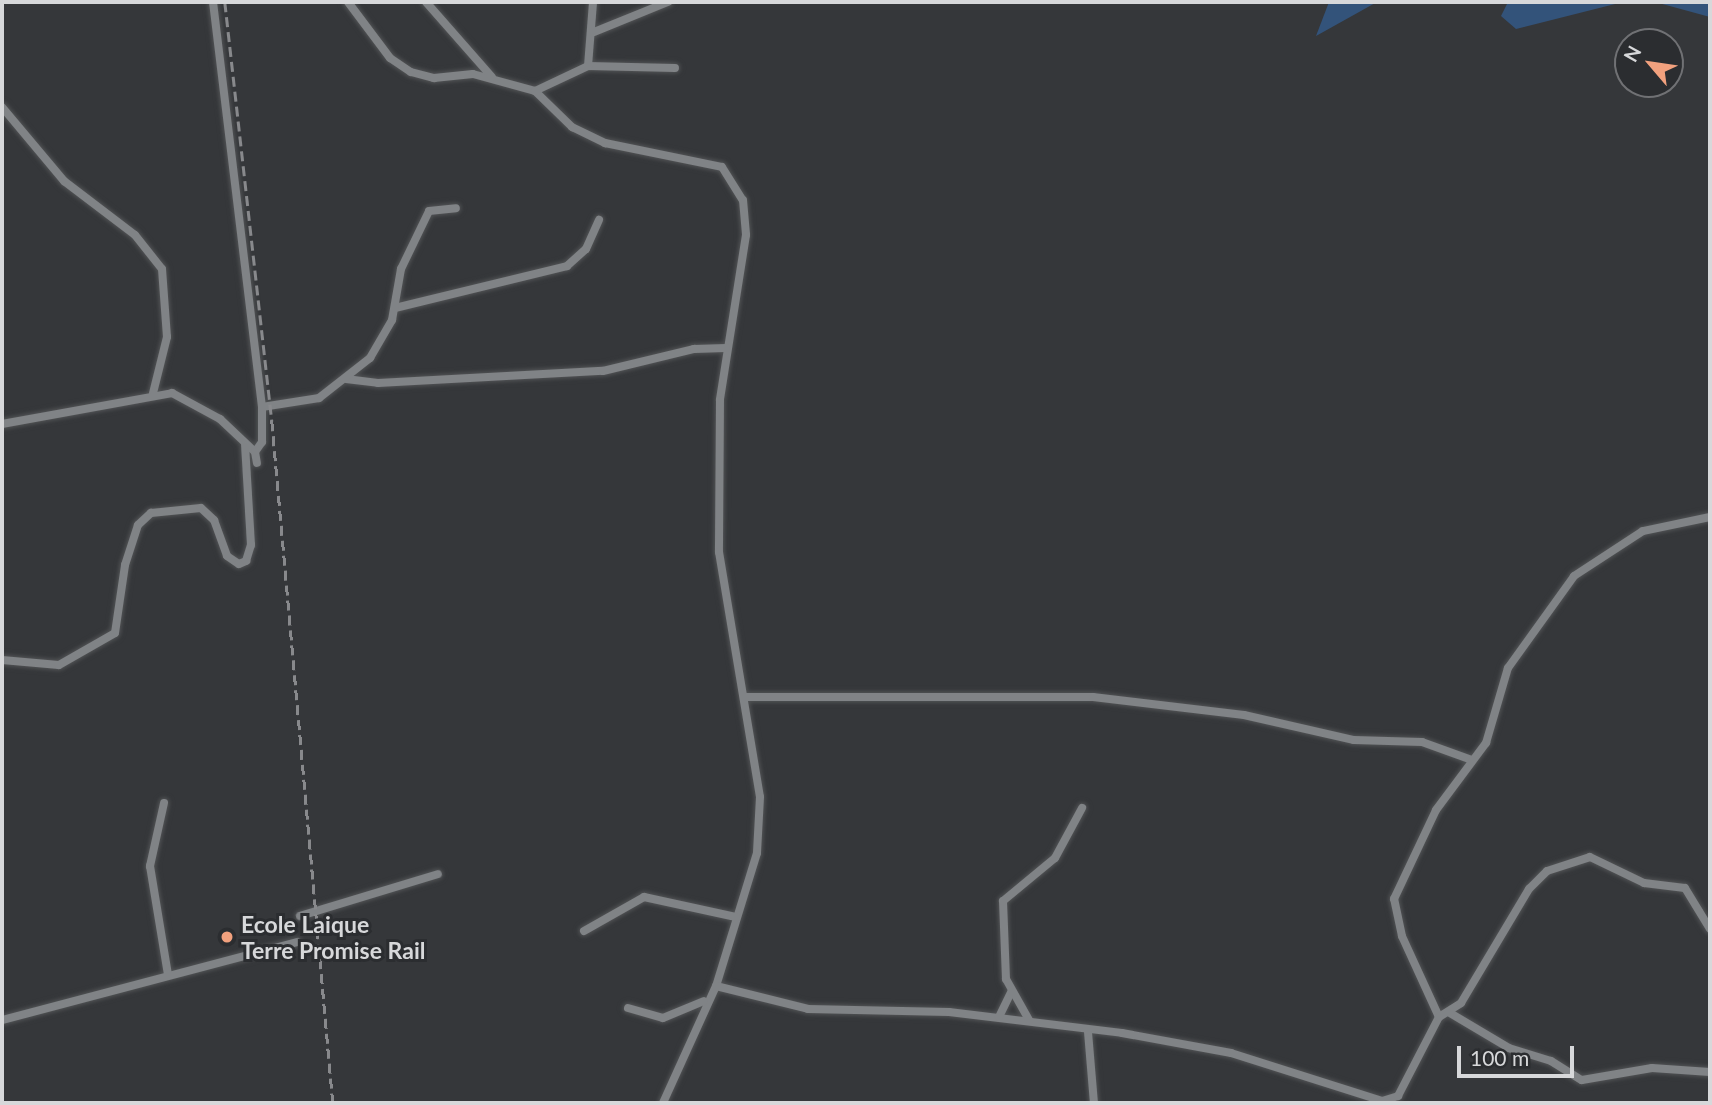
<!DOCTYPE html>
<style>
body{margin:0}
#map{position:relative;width:1712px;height:1105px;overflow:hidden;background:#35373a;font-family:Lato,sans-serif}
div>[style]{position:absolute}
.green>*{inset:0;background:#33537a}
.roads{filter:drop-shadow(0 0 2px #515355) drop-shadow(0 0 2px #515355)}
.minor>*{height:8px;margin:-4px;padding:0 4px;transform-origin:4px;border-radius:4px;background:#808386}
.rail>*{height:2.5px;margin-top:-1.25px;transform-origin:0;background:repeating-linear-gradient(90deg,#88898c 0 10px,transparent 0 15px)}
.dots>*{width:19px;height:19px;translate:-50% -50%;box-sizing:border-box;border:4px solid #2b2d30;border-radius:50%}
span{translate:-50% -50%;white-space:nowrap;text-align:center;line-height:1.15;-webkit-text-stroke:6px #2b2d30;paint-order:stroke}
.poi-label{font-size:23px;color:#d7d8da;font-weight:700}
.left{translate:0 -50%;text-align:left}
.frame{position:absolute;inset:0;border:4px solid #d7d8da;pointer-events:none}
.north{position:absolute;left:1614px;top:28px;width:70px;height:70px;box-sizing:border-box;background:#2b2d30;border:2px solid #707174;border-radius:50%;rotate:299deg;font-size:19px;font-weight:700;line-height:28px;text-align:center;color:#d7d8da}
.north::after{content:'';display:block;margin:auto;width:24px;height:32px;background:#f2a17e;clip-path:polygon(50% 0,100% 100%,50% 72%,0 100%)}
.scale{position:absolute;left:1457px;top:1046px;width:117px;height:32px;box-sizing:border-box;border:4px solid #d7d8da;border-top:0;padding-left:9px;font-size:21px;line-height:24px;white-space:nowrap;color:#d7d8da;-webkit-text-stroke:5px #2b2d30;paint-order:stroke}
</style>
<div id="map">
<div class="green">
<i style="clip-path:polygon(1329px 2px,1377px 2px,1316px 36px)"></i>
<i style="clip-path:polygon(1508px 2px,1623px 2px,1516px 29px,1501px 16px)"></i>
<i style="clip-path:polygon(1655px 2px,1710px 2px,1710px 17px)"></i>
</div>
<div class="roads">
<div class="minor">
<i style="left:213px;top:2px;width:408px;rotate:83.1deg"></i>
<i style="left:262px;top:407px;width:35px;rotate:90deg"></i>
<i style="left:262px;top:442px;width:12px;rotate:125deg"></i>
<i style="left:348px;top:2px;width:70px;rotate:53.1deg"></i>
<i style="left:390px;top:58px;width:25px;rotate:34deg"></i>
<i style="left:411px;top:72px;width:24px;rotate:15deg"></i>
<i style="left:434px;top:78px;width:39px;rotate:-6deg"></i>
<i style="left:473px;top:74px;width:64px;rotate:15.3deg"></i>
<i style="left:535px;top:91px;width:52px;rotate:44.2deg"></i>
<i style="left:572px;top:127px;width:37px;rotate:26deg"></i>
<i style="left:605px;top:143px;width:119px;rotate:11.6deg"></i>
<i style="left:722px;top:167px;width:39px;rotate:58deg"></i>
<i style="left:743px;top:200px;width:35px;rotate:85deg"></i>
<i style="left:746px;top:235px;width:167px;rotate:99deg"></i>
<i style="left:720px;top:400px;width:152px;rotate:90.4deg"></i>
<i style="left:719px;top:552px;width:248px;rotate:80.5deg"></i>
<i style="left:760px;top:797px;width:56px;rotate:93.1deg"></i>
<i style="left:757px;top:853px;width:139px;rotate:107.1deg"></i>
<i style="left:716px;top:986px;width:128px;rotate:114.4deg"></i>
<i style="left:426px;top:2px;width:100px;rotate:48.7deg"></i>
<i style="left:594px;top:32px;width:80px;rotate:-22.1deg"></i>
<i style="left:588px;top:66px;width:87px;rotate:1.3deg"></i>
<i style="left:535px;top:91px;width:59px;rotate:-25.3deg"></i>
<i style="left:588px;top:66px;width:64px;rotate:-85.5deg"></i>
<i style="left:2px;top:107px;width:97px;rotate:50deg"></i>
<i style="left:64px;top:181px;width:89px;rotate:37.3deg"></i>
<i style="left:135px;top:235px;width:43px;rotate:51.5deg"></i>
<i style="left:162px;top:269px;width:68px;rotate:85.8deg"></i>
<i style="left:167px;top:337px;width:58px;rotate:104deg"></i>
<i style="left:395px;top:308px;width:177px;rotate:-13.7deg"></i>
<i style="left:567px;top:266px;width:25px;rotate:-42deg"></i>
<i style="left:586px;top:249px;width:32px;rotate:-66deg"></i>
<i style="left:346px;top:379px;width:32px;rotate:7deg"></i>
<i style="left:378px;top:383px;width:225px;rotate:-3.1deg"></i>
<i style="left:603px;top:371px;width:94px;rotate:-13.6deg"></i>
<i style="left:694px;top:349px;width:32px;rotate:-2deg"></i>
<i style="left:262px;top:407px;width:58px;rotate:-9deg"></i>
<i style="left:319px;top:398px;width:65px;rotate:-38.1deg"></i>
<i style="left:370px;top:358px;width:44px;rotate:-59.9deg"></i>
<i style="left:392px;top:320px;width:52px;rotate:-80deg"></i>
<i style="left:401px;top:269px;width:64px;rotate:-64.2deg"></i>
<i style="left:429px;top:211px;width:27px;rotate:-6deg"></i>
<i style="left:2px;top:424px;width:173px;rotate:-10.3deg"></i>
<i style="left:172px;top:393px;width:55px;rotate:28.4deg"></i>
<i style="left:220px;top:419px;width:48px;rotate:43.3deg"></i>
<i style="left:255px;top:452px;width:11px;rotate:80deg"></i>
<i style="left:2px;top:660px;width:57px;rotate:5deg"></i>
<i style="left:59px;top:665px;width:64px;rotate:-29.7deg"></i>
<i style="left:115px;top:633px;width:69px;rotate:-81.6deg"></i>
<i style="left:125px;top:565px;width:42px;rotate:-72deg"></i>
<i style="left:138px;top:525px;width:18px;rotate:-43deg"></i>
<i style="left:151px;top:513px;width:50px;rotate:-5.7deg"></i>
<i style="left:201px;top:508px;width:18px;rotate:43deg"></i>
<i style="left:214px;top:520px;width:38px;rotate:70deg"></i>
<i style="left:227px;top:556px;width:14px;rotate:34deg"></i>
<i style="left:239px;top:564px;width:8px;rotate:-23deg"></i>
<i style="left:246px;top:561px;width:17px;rotate:-73deg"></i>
<i style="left:251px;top:545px;width:100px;rotate:-93.4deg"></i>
<i style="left:746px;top:697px;width:347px"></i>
<i style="left:1093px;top:697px;width:152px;rotate:6.8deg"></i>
<i style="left:1244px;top:715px;width:113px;rotate:12.8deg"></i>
<i style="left:1354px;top:740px;width:68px;rotate:1.7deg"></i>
<i style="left:1422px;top:742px;width:53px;rotate:19.8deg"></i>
<i style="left:164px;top:803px;width:65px;rotate:102.5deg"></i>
<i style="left:150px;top:866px;width:110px;rotate:80.6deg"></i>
<i style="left:300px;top:916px;width:144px;rotate:-16.9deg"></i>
<i style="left:584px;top:931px;width:69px;rotate:-29.5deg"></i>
<i style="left:644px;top:897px;width:94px;rotate:12.3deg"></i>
<i style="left:716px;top:986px;width:95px;rotate:14deg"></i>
<i style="left:808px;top:1009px;width:141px;rotate:1.2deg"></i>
<i style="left:949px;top:1012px;width:174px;rotate:6.9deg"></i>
<i style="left:1122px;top:1033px;width:111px;rotate:10.4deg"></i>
<i style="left:1231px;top:1053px;width:158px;rotate:17.6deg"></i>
<i style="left:1382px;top:1101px;width:17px;rotate:-17deg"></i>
<i style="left:1398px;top:1096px;width:89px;rotate:-62.6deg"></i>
<i style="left:1439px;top:1017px;width:89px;rotate:-114.6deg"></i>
<i style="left:1402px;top:936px;width:38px;rotate:-102deg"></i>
<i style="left:1394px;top:899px;width:98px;rotate:-64.7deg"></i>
<i style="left:1436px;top:810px;width:84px;rotate:-53.3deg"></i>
<i style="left:1486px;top:743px;width:78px;rotate:-73.7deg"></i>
<i style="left:1508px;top:668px;width:113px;rotate:-54.3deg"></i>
<i style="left:1574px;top:576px;width:82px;rotate:-33.1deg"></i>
<i style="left:1643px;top:531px;width:68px;rotate:-11.8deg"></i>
<i style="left:628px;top:1008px;width:36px;rotate:16deg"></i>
<i style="left:663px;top:1018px;width:44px;rotate:-22.5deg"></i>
<i style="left:1450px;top:1013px;width:69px;rotate:30.7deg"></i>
<i style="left:1509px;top:1048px;width:44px;rotate:17.2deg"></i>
<i style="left:1551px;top:1061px;width:36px;rotate:32deg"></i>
<i style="left:1582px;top:1080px;width:71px;rotate:-9.7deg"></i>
<i style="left:1652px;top:1068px;width:58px;rotate:3.9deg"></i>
<i style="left:999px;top:1017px;width:28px;rotate:-64deg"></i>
<i style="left:1439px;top:1017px;width:26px;rotate:-32deg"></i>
<i style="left:1461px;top:1003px;width:133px;rotate:-59.2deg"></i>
<i style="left:1529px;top:889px;width:25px;rotate:-45deg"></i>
<i style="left:1547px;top:871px;width:45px;rotate:-18deg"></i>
<i style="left:1590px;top:857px;width:60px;rotate:25.7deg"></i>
<i style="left:1644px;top:883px;width:41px;rotate:7deg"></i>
<i style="left:1685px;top:888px;width:48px;rotate:58.6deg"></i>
<i style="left:2px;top:1020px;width:305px;rotate:-14.8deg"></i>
<i style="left:1029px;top:1020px;width:47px;rotate:-119.3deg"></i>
<i style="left:1006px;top:979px;width:78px;rotate:-92.2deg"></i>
<i style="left:1003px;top:901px;width:67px;rotate:-39.6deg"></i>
<i style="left:1055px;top:858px;width:57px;rotate:-61.6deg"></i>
<i style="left:1088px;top:1032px;width:71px;rotate:85.2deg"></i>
</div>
</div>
<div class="rail">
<i style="left:225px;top:2px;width:422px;rotate:83.6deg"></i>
<i style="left:272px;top:421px;width:685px;rotate:84.89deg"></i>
</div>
<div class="dots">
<i style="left:227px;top:937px;background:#f2a17e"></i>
</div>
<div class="poi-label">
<span class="left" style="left:241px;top:937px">Ecole Laique<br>Terre Promise Rail</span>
</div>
<div class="frame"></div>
<div class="north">N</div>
<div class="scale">100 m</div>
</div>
